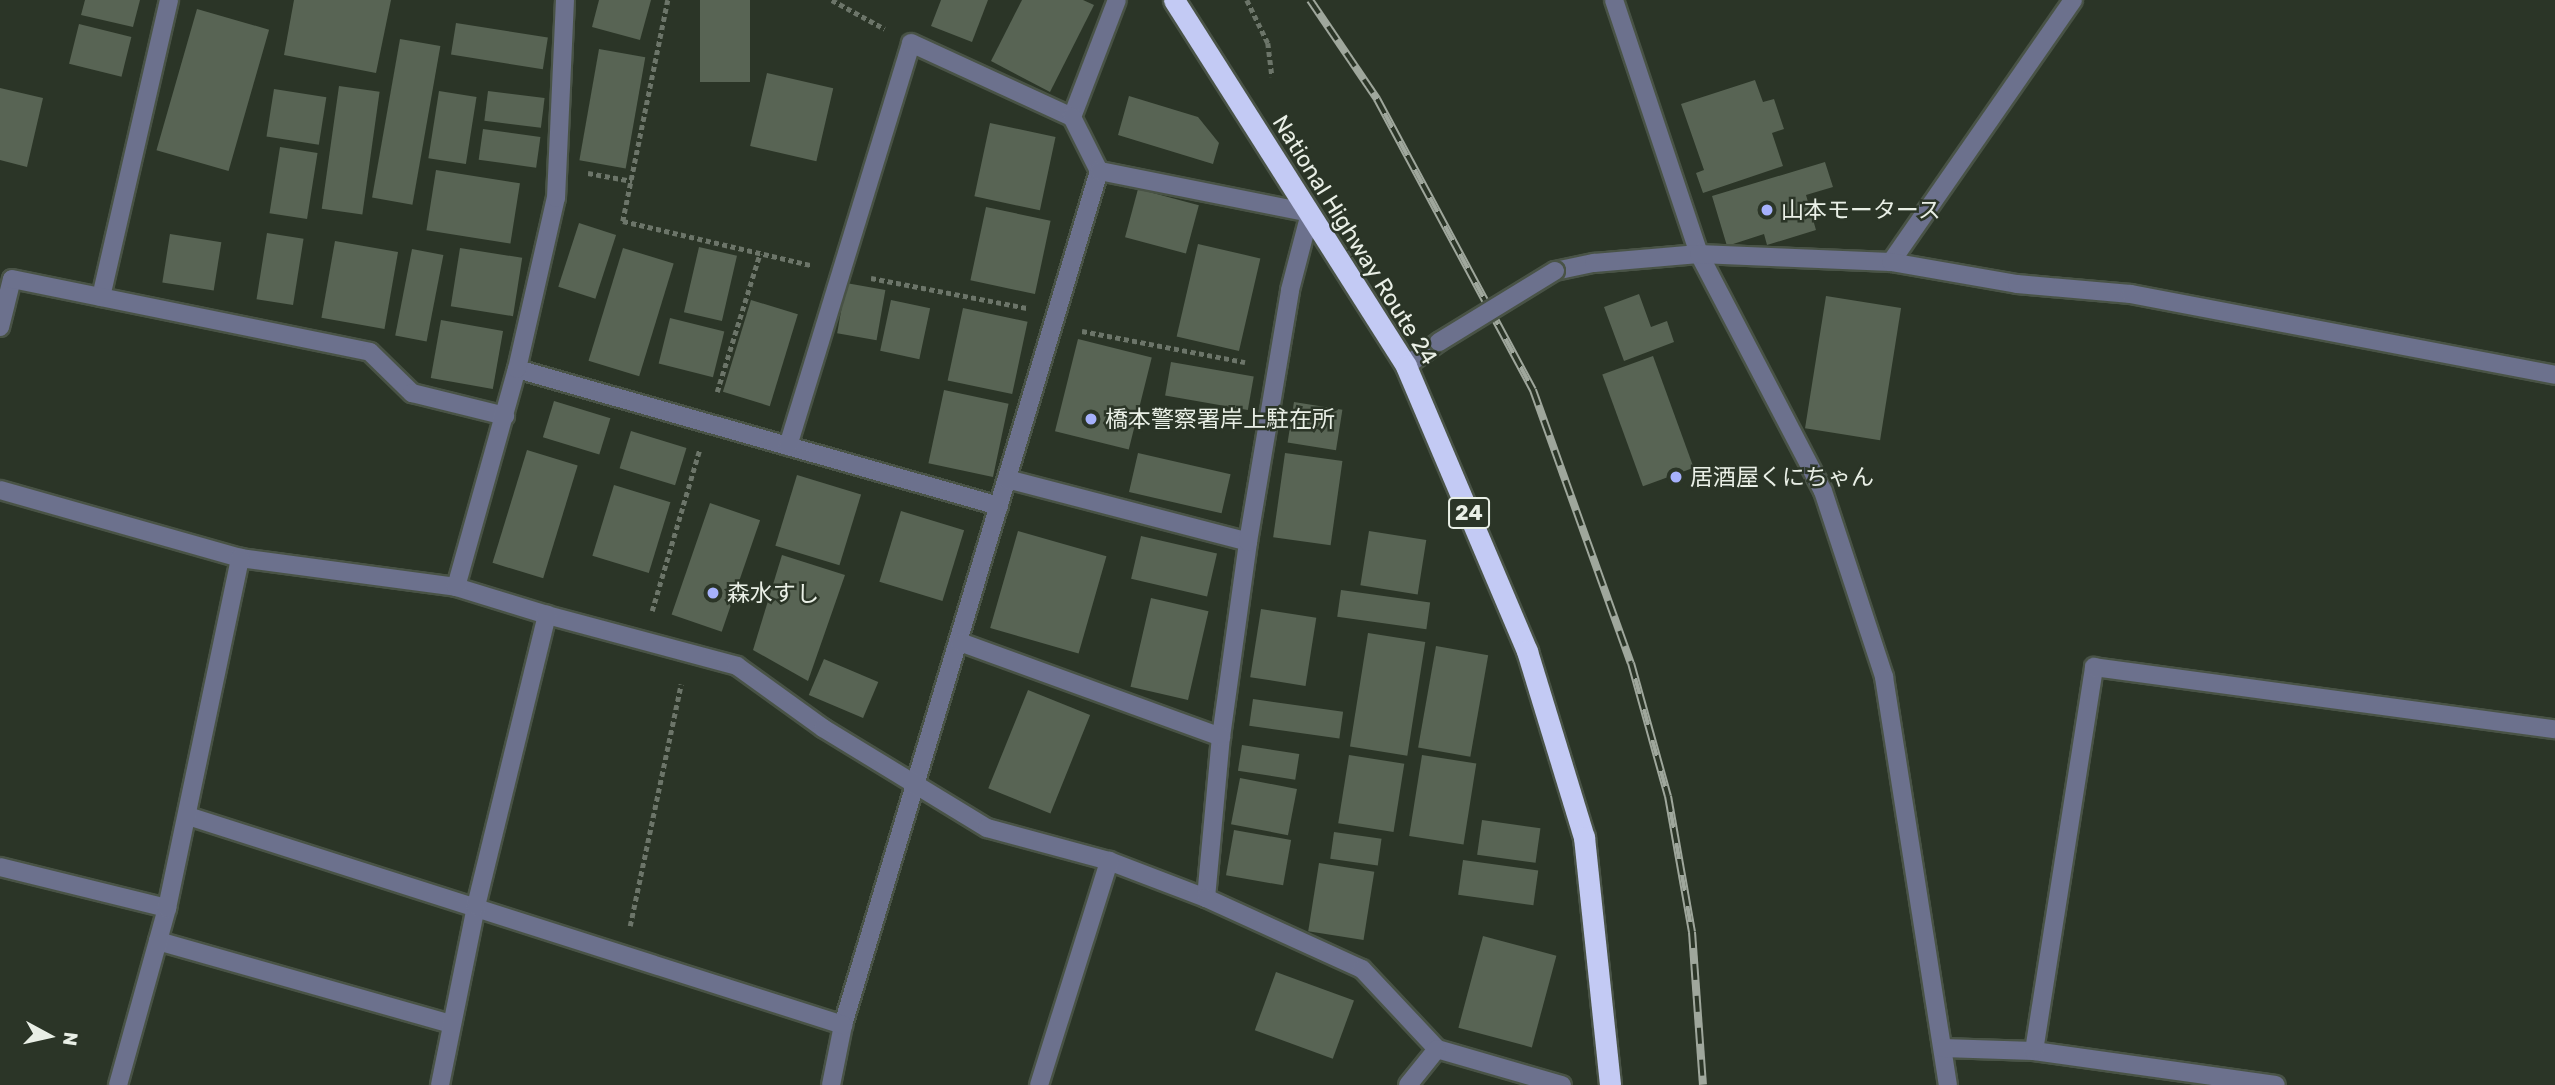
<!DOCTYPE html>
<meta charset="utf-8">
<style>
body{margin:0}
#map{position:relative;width:2555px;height:1085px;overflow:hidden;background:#2b3527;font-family:Rubik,"Noto Sans JP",sans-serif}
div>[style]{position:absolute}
.building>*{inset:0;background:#586454;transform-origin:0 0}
.path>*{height:4.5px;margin-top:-2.25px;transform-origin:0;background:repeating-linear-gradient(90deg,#6c7569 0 5px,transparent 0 8.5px)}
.roads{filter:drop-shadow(2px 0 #495346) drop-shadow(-2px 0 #495346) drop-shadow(0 2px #495346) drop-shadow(0 -2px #495346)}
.minor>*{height:18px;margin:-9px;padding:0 9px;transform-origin:9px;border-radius:9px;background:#6c718d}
.highway>*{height:21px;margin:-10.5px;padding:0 10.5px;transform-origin:10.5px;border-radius:10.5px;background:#c3caf4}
.rail>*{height:8px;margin-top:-4px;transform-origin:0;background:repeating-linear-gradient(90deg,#2b3527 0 16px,#9fa79c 0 32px);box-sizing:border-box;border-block:2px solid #9fa79c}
.bridges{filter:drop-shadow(2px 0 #495346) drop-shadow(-2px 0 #495346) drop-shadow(0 2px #495346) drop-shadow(0 -2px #495346)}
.minor-bridge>*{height:18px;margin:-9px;padding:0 9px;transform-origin:9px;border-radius:9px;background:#6c718d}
.dots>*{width:19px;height:19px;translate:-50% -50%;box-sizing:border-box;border:4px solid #2b3527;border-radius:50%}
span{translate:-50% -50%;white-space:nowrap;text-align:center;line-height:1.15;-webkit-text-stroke:5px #2b3527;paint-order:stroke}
.shield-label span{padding:2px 5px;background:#2b3527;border:2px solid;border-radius:5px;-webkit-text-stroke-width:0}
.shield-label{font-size:21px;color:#e9efe6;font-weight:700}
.poi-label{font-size:23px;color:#e9efe6}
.left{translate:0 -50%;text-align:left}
.street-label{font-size:23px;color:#e9efe6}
.north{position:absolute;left:14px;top:1001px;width:70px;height:70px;-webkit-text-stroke:5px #2b3527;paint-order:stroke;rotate:98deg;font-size:19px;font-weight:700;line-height:28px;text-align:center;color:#e9efe6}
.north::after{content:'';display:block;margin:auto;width:24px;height:32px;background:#e9efe6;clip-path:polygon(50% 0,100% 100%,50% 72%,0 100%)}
</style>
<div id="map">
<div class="building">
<div style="clip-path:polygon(85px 0,140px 0,133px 27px,81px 15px)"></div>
<div style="clip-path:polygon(294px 0,391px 0,376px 73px,284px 55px)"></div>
<div style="clip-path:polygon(599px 0,651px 0,640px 40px,592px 27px)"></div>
<div style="left:700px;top:0;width:50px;height:82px"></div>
<div style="clip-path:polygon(941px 0,988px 0,972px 42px,931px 26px)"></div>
<div style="clip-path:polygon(1022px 0,1083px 0,1094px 5px,1050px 92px,991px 61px)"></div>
<div style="left:197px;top:9px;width:75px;height:147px;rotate:16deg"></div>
<div style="left:456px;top:23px;width:93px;height:32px;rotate:9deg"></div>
<div style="left:79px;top:24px;width:54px;height:41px;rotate:14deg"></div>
<div style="left:400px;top:39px;width:41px;height:161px;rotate:10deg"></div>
<div style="left:599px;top:49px;width:47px;height:113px;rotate:10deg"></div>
<div style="left:767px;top:73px;width:68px;height:75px;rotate:13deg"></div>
<div style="clip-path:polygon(1755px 80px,1763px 102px,1774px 99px,1784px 129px,1772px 133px,1783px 166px,1703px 193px,1696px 173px,1704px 170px,1681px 104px)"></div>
<div style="left:339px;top:86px;width:41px;height:124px;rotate:8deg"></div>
<div style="clip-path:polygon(0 88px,43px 98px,27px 167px,0 160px)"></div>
<div style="left:274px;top:89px;width:53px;height:48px;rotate:9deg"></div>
<div style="left:439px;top:91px;width:38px;height:68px;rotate:9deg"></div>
<div style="left:488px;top:91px;width:57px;height:30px;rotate:7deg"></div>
<div style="clip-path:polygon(1129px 96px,1198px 117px,1219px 143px,1213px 164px,1118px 135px)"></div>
<div style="left:990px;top:123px;width:67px;height:75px;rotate:12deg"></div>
<div style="left:483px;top:129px;width:58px;height:31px;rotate:8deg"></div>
<div style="left:280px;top:147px;width:38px;height:67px;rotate:9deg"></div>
<div style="clip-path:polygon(1825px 162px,1833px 187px,1806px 195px,1816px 230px,1767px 245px,1764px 234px,1727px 246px,1712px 196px)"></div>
<div style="left:436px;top:170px;width:85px;height:61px;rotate:9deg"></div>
<div style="left:1138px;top:189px;width:63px;height:50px;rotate:15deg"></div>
<div style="left:986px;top:207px;width:66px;height:75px;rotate:12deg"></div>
<div style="left:579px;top:223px;width:39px;height:67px;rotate:18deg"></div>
<div style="left:267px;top:233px;width:37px;height:67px;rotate:9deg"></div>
<div style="left:170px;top:234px;width:52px;height:49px;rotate:9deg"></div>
<div style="left:335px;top:241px;width:64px;height:78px;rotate:10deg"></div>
<div style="left:1198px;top:244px;width:64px;height:95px;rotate:13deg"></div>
<div style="left:699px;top:247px;width:39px;height:67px;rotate:13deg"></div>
<div style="left:460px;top:248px;width:63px;height:59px;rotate:9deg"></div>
<div style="left:623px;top:248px;width:53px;height:118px;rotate:17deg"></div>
<div style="left:412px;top:249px;width:32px;height:88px;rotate:11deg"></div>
<div style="left:846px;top:283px;width:40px;height:51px;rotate:10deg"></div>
<div style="clip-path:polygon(1639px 294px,1651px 327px,1667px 321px,1674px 342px,1624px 361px,1604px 307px)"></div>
<div style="left:1826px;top:296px;width:76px;height:134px;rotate:9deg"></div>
<div style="left:751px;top:300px;width:49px;height:96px;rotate:17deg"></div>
<div style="left:891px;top:300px;width:40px;height:52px;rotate:12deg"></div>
<div style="left:963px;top:308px;width:66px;height:74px;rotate:12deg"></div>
<div style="left:670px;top:318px;width:56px;height:47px;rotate:14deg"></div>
<div style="left:441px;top:320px;width:63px;height:59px;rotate:10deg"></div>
<div style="left:1078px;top:339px;width:76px;height:95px;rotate:14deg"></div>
<div style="left:1653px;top:356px;width:119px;height:54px;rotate:70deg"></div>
<div style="left:1171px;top:362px;width:84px;height:34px;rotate:10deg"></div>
<div style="left:944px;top:390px;width:66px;height:75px;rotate:12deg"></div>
<div style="left:554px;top:401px;width:59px;height:38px;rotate:17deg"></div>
<div style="left:1294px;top:402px;width:49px;height:41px;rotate:9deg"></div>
<div style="left:631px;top:431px;width:58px;height:39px;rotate:17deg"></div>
<div style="left:527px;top:450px;width:53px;height:118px;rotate:17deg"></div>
<div style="left:1138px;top:453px;width:95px;height:40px;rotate:13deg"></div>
<div style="left:1285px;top:453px;width:58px;height:85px;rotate:8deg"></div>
<div style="left:797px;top:475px;width:67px;height:74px;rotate:17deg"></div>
<div style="left:614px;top:485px;width:59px;height:74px;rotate:17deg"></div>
<div style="left:710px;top:503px;width:53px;height:118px;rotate:19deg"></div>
<div style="left:901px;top:511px;width:66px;height:74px;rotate:17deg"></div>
<div style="left:1018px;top:531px;width:92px;height:101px;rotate:16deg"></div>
<div style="left:1369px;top:531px;width:58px;height:55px;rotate:9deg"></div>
<div style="left:1141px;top:536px;width:78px;height:44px;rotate:13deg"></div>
<div style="clip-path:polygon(782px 555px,845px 575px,808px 681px,753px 650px)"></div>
<div style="left:1341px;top:590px;width:90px;height:27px;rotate:8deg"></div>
<div style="left:1151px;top:598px;width:59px;height:91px;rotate:13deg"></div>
<div style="left:1261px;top:609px;width:56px;height:69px;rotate:9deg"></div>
<div style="left:1368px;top:633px;width:58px;height:115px;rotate:9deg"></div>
<div style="left:1436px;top:646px;width:53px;height:103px;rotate:10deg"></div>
<div style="left:824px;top:659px;width:59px;height:39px;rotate:23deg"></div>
<div style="left:1028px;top:690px;width:67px;height:106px;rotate:22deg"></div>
<div style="left:1253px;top:699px;width:91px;height:27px;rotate:8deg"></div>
<div style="left:1242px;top:745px;width:58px;height:26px;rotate:9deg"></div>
<div style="left:1349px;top:755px;width:56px;height:69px;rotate:9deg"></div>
<div style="left:1422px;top:755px;width:55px;height:82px;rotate:9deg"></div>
<div style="left:1240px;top:778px;width:58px;height:47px;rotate:11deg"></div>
<div style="left:1482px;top:820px;width:59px;height:35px;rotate:8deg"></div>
<div style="left:1234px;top:830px;width:58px;height:46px;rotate:10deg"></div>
<div style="left:1334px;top:832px;width:48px;height:27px;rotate:8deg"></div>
<div style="left:1463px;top:860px;width:76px;height:35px;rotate:8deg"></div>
<div style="left:1319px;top:863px;width:56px;height:69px;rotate:9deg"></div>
<div style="left:1483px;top:936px;width:76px;height:95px;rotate:15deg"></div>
<div style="left:1276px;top:972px;width:83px;height:62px;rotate:20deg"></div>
</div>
<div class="path">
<div style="left:668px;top:0;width:226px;rotate:101.5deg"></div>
<div style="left:623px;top:221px;width:193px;rotate:13.2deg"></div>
<div style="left:832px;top:0;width:60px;rotate:28.7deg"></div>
<div style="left:1247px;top:0;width:48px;rotate:64deg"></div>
<div style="left:1268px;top:43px;width:34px;rotate:83deg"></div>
<div style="left:588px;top:173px;width:45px;rotate:10.3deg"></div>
<div style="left:871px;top:278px;width:159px;rotate:10.9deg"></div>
<div style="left:1082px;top:331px;width:166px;rotate:10.8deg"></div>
<div style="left:717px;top:392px;width:145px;rotate:-72.8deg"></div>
<div style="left:652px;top:611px;width:167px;rotate:-73.6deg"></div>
<div style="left:630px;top:926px;width:247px;rotate:-78.1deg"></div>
</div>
<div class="roads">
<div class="minor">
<div style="left:1614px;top:0;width:268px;rotate:71.5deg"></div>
<div style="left:1699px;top:254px;width:267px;rotate:62.4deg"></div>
<div style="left:1823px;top:491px;width:196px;rotate:71.8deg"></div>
<div style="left:1884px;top:677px;width:413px;rotate:81.1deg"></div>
<div style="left:1072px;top:117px;width:125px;rotate:-69deg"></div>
<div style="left:1891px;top:262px;width:319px;rotate:-55.2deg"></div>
<div style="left:1555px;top:271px;width:40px;rotate:-12deg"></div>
<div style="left:1594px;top:263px;width:105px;rotate:-4.9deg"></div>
<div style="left:1699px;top:254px;width:192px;rotate:2.4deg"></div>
<div style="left:1891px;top:262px;width:128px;rotate:9.9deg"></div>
<div style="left:2017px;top:284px;width:114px;rotate:5deg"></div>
<div style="left:2131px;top:294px;width:432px;rotate:10.8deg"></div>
<div style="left:101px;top:297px;width:305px;rotate:-77.1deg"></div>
<div style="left:0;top:327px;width:49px;rotate:-76deg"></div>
<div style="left:12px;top:279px;width:365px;rotate:11.5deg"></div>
<div style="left:370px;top:352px;width:59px;rotate:44.3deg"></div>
<div style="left:412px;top:393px;width:96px;rotate:13.9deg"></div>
<div style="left:1406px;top:366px;width:41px;rotate:-36deg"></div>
<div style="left:517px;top:369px;width:501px;rotate:15.87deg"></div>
<div style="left:788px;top:446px;width:421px;rotate:-73deg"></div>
<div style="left:911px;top:43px;width:177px;rotate:24.7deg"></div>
<div style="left:1072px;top:117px;width:60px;rotate:63.4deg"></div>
<div style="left:1099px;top:171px;width:892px;rotate:106.69deg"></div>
<div style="left:843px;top:1025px;width:61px;rotate:101.3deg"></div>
<div style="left:1007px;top:479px;width:249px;rotate:14.6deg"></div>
<div style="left:0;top:490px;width:249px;rotate:15.8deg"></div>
<div style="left:240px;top:558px;width:218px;rotate:7.6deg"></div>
<div style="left:456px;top:587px;width:95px;rotate:17.1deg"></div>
<div style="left:547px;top:615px;width:197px;rotate:15deg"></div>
<div style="left:737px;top:666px;width:106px;rotate:35.8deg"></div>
<div style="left:823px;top:728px;width:192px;rotate:31.4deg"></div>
<div style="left:987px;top:828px;width:126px;rotate:15.1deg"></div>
<div style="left:1109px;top:861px;width:104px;rotate:20.9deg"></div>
<div style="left:1206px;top:898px;width:162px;rotate:-84.7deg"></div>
<div style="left:1221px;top:737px;width:197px;rotate:-82.1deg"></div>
<div style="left:1248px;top:542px;width:255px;rotate:-80.5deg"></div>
<div style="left:1290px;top:290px;width:80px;rotate:-75.4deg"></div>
<div style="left:1310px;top:213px;width:215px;rotate:-168.7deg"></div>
<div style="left:456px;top:587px;width:226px;rotate:-74.4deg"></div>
<div style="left:517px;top:369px;width:175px;rotate:-77.2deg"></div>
<div style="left:556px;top:198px;width:198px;rotate:-87.4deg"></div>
<div style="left:960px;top:642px;width:278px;rotate:20deg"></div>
<div style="left:188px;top:816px;width:688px;rotate:17.7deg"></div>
<div style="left:0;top:867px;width:172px;rotate:13.8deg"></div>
<div style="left:1206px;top:898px;width:171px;rotate:24.5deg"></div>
<div style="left:1362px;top:969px;width:110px;rotate:46.8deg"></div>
<div style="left:1437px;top:1049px;width:130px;rotate:16.1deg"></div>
<div style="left:158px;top:941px;width:305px;rotate:15.8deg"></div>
<div style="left:1943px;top:1048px;width:91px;rotate:1.9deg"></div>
<div style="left:2034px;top:1051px;width:244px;rotate:8deg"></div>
<div style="left:2034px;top:1051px;width:389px;rotate:-81.1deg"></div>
<div style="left:2094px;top:667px;width:465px;rotate:7.7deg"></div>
<div style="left:118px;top:1085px;width:184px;rotate:-74.5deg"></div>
<div style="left:167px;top:908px;width:358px;rotate:-78.2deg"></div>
<div style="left:440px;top:1085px;width:183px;rotate:-78.6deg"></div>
<div style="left:476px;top:906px;width:300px;rotate:-76.3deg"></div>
<div style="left:1039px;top:1085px;width:235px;rotate:-72.6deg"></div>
<div style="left:1408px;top:1085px;width:46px;rotate:-51.1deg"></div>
</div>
<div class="highway">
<div style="left:1174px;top:0;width:433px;rotate:57.6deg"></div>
<div style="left:1406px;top:366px;width:310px;rotate:67deg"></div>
<div style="left:1527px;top:651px;width:195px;rotate:73deg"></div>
<div style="left:1584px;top:837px;width:249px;rotate:84deg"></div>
</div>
</div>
<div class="rail">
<div style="left:1310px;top:0;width:120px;rotate:55.9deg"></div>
<div style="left:1377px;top:99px;width:330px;rotate:61.8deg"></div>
<div style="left:1533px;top:390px;width:290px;rotate:70.3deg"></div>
<div style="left:1631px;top:663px;width:138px;rotate:74.5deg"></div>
<div style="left:1668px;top:796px;width:138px;rotate:80deg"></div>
<div style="left:1692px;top:932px;width:153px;rotate:85.9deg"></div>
</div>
<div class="bridges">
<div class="minor-bridge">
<div style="left:1439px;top:342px;width:136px;rotate:-31.5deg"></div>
</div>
</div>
<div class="dots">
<div style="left:1767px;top:210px;background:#a6b1fc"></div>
<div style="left:1091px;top:419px;background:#a6b1fc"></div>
<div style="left:1676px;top:477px;background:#a6b1fc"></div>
<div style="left:713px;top:593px;background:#a6b1fc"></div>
</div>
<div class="shield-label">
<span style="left:1469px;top:513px">24</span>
</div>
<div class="poi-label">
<span class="left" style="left:1781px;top:210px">山本モータース</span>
<span class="left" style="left:1105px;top:419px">橋本警察署岸上駐在所</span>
<span class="left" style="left:1690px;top:477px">居酒屋くにちゃん</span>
<span class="left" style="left:727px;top:593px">森水すし</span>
</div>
<div class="street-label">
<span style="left:1355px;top:240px;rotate:58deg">National Highway Route 24</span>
</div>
<div class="north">N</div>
</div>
